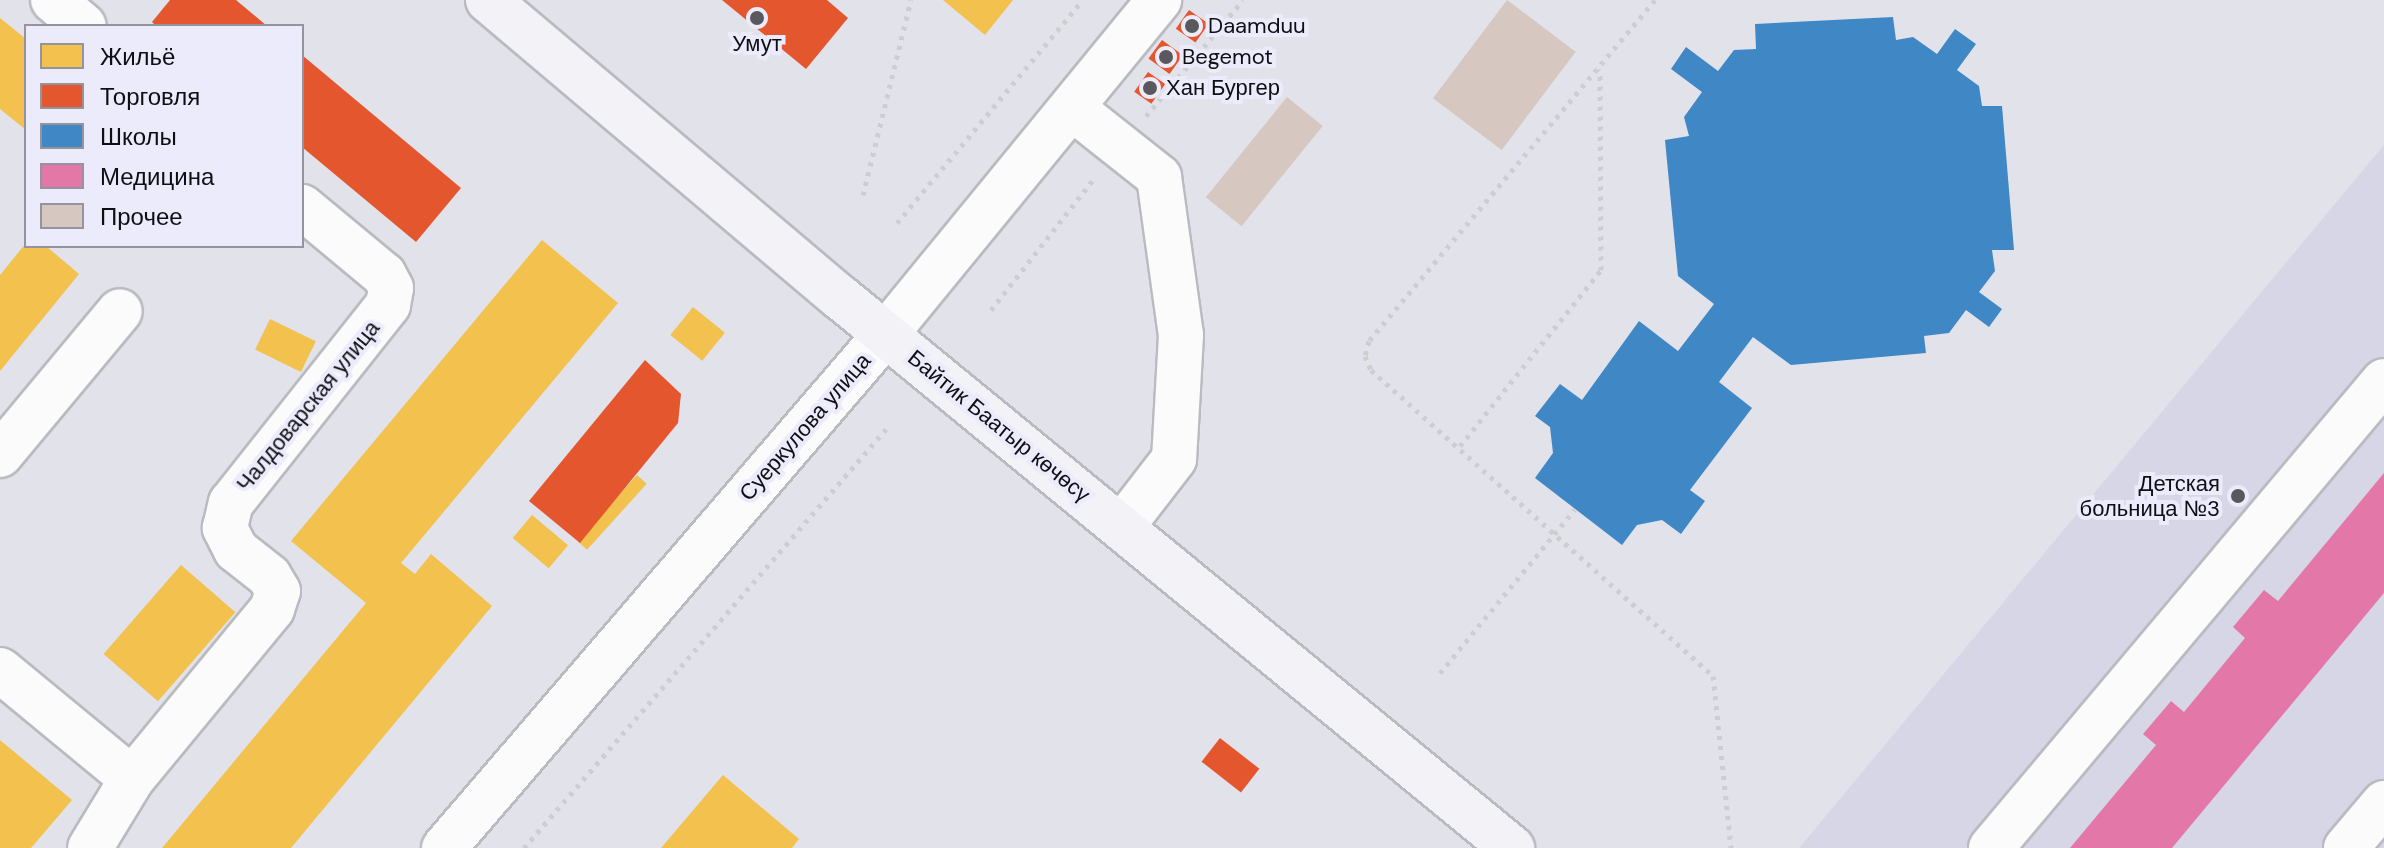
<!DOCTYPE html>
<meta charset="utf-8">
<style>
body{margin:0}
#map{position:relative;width:2384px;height:848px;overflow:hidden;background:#e2e2ea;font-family:"DM Sans",sans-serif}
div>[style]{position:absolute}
.built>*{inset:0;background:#d7d6e6}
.homes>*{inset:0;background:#f2c14e;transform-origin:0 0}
.shops>*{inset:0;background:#e4572e;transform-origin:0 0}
.schools>*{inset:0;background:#3f88c5}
.health>*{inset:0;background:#e377a8}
.building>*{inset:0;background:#d6c8c0;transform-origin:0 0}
.path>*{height:5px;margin-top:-2.5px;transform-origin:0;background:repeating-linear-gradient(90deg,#ceced0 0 4px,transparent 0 10px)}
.roads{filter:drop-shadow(2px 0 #babac1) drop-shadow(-2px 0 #babac1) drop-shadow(0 2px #babac1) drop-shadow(0 -2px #babac1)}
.minor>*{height:44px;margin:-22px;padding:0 22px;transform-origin:22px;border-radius:22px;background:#fbfbfc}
.major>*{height:44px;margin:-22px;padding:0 22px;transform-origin:22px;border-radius:22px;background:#f2f2f7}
.dots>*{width:22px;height:22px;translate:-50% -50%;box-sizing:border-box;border:4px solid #ecebfb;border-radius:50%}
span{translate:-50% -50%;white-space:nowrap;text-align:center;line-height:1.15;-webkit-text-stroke:8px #ecebfb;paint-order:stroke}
.poi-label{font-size:22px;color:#0f0e13}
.left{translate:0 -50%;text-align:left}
.right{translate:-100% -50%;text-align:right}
.street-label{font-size:22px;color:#0f0e13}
.legend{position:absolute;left:24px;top:24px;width:280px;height:224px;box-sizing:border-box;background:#ecebfb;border:2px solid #94939e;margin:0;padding:10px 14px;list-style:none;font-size:24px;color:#0f0e13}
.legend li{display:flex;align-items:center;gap:16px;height:40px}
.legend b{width:40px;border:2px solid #94939e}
</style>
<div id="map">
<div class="built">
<div style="clip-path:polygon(2384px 145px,2384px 848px,1799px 848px)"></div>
</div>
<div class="homes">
<div style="clip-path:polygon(943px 0,1013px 0,985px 35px)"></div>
<div style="clip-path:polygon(0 18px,26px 39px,26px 130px,0 109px)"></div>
<div style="clip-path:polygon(542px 240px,618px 303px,401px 563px,415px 574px,431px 554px,492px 606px,291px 848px,162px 848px,366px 603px,291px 541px)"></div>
<div style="clip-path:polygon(26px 243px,46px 246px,79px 274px,0 371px,0 275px)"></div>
<div style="left:693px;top:307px;width:41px;height:36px;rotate:39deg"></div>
<div style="left:270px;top:319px;width:51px;height:34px;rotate:26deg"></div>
<div style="left:637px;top:475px;width:13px;height:89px;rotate:42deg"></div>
<div style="left:532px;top:515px;width:47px;height:30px;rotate:40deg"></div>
<div style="left:181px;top:565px;width:72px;height:118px;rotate:41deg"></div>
<div style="clip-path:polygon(0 740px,72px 800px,31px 848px,0 848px)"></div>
<div style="clip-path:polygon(723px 775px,799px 839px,792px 848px,661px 848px)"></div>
</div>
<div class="shops">
<div style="clip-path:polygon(170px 0,236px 0,267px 26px,156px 26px,152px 22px)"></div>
<div style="clip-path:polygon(722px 0,827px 0,848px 18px,806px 69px)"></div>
<div style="left:1189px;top:10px;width:24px;height:23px;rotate:35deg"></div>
<div style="left:1162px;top:40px;width:26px;height:23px;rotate:36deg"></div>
<div style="clip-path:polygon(302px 55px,461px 188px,416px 242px,302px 147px)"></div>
<div style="left:1148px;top:72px;width:21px;height:24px;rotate:35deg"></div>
<div style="clip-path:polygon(645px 360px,681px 394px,678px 423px,580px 543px,529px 501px)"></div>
<div style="left:1220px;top:738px;width:50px;height:30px;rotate:38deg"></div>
</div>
<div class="schools">
<div style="clip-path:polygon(1893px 17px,1896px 40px,1913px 37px,1937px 54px,1955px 29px,1976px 44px,1957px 70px,1979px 86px,1982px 106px,2002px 106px,2014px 250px,1992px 250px,1995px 271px,1979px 292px,2002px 309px,1989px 327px,1966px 310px,1949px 333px,1924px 336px,1926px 353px,1791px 365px,1753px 337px,1719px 382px,1752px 408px,1690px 490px,1705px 501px,1681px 534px,1662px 520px,1637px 525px,1622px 545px,1535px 478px,1553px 453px,1550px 427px,1535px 416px,1560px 384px,1582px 400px,1639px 321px,1678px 351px,1714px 304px,1678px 276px,1665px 140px,1689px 136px,1684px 117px,1702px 92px,1671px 69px,1686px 47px,1718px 71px,1734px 50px,1756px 49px,1755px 24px)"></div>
</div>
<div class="health">
<div style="clip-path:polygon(2384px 473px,2384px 593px,2172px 848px,2070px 848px,2156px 745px,2143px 734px,2171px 701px,2184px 712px,2245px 638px,2233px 627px,2264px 590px,2278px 601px)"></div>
</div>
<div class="building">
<div style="left:1507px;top:0;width:86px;height:123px;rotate:37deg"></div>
<div style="left:1287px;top:97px;width:46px;height:129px;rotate:39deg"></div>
</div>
<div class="path">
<div style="left:1655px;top:0;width:445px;rotate:130deg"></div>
<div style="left:1369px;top:341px;width:16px;rotate:105deg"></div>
<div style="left:1365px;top:356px;width:15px;rotate:67deg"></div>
<div style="left:1371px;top:370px;width:459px;rotate:41.8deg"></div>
<div style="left:1713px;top:676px;width:173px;rotate:84deg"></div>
<div style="left:1146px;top:116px;width:151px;rotate:-50.1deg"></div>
<div style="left:863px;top:195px;width:201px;rotate:-76.2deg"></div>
<div style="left:897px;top:223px;width:290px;rotate:-50.2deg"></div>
<div style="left:991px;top:310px;width:170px;rotate:-51.9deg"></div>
<div style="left:1460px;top:446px;width:226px;rotate:-51.3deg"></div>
<div style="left:1601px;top:270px;width:201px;rotate:-90.3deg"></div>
<div style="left:1440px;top:673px;width:212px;rotate:-50.5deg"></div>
<div style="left:524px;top:848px;width:554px;rotate:-49.17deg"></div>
</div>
<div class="roads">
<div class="minor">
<div style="left:53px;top:0;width:40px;rotate:40deg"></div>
<div style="left:1072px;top:108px;width:111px;rotate:38.4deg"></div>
<div style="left:1159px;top:177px;width:160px;rotate:82.1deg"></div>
<div style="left:1181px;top:335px;width:124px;rotate:93.2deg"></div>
<div style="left:1174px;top:459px;width:83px;rotate:127.7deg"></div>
<div style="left:0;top:455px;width:187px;rotate:-50.2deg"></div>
<div style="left:0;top:670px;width:171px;rotate:39.5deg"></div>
<div style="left:90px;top:848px;width:81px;rotate:-58.7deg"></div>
<div style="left:132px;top:779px;width:220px;rotate:-50.5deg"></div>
<div style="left:272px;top:609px;width:19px;rotate:-72deg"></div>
<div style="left:278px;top:591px;width:17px;rotate:-121deg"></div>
<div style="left:269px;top:576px;width:42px;rotate:-141.8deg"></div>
<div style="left:236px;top:550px;width:25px;rotate:-117deg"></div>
<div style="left:225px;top:528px;width:26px;rotate:-77deg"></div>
<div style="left:231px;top:503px;width:253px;rotate:-51.6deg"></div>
<div style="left:388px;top:305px;width:17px;rotate:-80deg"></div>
<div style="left:391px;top:288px;width:15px;rotate:-118deg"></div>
<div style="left:384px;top:275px;width:107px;rotate:-140.3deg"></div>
<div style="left:444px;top:848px;width:676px;rotate:-49.32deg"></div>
<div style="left:885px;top:335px;width:433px;rotate:-50.7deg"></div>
<div style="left:1991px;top:848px;width:610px;rotate:-49.92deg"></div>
<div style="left:2346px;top:848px;width:59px;rotate:-49.8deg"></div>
</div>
<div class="major">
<div style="left:488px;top:0;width:462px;rotate:40.2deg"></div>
<div style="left:841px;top:298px;width:868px;rotate:39.34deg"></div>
</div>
</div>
<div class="dots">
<div style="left:757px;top:18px;background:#59585e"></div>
<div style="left:1192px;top:26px;background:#59585e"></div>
<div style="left:1166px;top:57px;background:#59585e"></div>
<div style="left:1150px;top:88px;background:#59585e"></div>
<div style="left:2238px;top:496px;background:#59585e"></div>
</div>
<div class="poi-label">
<span class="left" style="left:1208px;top:26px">Daamduu</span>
<span style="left:757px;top:44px">Умут</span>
<span class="left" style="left:1182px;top:57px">Begemot</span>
<span class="left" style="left:1166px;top:88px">Хан Бургер</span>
<span class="right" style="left:2220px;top:496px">Детская<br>больница №3</span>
</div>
<div class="street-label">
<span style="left:308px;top:406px;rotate:-51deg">Чалдоварская улица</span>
<span style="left:999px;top:426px;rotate:39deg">Байтик Баатыр көчөсү</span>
<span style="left:805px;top:427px;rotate:-49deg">Суеркулова улица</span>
</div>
<ul class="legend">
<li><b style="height:22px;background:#f2c14e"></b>Жильё</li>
<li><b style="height:22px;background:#e4572e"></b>Торговля</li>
<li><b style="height:22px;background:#3f88c5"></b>Школы</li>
<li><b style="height:22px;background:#e377a8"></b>Медицина</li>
<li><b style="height:22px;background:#d6c8c0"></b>Прочее</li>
</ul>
</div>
